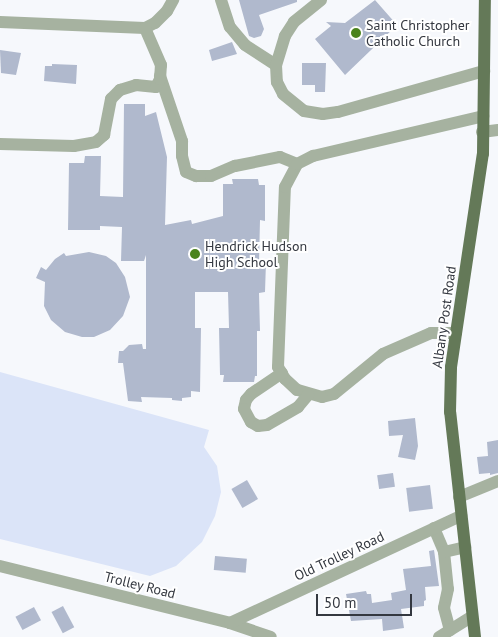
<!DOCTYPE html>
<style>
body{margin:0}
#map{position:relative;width:498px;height:637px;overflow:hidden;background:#f6f8fc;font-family:"PT Sans",sans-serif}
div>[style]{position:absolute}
.green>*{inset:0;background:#dbe4f8}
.building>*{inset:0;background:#b0b9cd;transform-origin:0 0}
.minor>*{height:12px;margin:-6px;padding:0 6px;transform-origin:6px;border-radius:6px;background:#a6b2a0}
.major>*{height:12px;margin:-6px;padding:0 6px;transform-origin:6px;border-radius:6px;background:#647958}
.dots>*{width:14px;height:14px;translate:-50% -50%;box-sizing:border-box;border:2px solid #fff;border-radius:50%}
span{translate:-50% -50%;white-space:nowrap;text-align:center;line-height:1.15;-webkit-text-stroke:4px #fff;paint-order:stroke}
.poi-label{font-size:14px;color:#343840}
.left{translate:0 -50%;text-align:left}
.street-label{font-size:14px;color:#343840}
.scale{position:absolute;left:316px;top:594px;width:96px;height:22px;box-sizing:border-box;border:2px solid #343840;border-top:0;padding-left:6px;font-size:15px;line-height:18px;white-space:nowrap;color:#343840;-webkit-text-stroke:4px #fff;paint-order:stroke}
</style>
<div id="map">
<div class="green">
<div style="clip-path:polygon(0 372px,209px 430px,204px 447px,217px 466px,221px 492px,215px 516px,202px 542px,176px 566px,150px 576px,0 539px)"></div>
</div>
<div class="building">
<div style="clip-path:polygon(239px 0,297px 0,297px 2px,259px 15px,264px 29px,261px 36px,254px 38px,249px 36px)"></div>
<div style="clip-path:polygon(375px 0,397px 25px,345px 75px,315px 39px,331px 26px,326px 22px,345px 23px)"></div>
<div style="clip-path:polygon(232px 42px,237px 54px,212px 61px,209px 50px)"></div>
<div style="clip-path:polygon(0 50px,21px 53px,16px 75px,1px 73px)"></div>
<div style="clip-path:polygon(302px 63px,326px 63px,325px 92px,315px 92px,315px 85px,302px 85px)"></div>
<div style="clip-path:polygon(52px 64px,77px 65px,76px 84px,44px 81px,45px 66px,52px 66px)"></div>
<div style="clip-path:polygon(124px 104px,145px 104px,145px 116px,156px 112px,167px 157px,165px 225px,191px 220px,192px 224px,223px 216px,223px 184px,233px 184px,232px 179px,258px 179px,259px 185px,265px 185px,265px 221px,260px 220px,259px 263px,266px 262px,265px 292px,259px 293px,260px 331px,257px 331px,257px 376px,255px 376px,254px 382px,223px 382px,224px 375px,220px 375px,219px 328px,229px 328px,228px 292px,195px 292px,195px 328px,201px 328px,200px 392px,191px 391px,191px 397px,182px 398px,182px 401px,172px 400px,172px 398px,141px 397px,142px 402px,128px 401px,123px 363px,118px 363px,119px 351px,123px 351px,129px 345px,142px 344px,143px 349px,146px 349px,146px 255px,144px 261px,121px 261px,122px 227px,100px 226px,100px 230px,68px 230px,69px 163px,84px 163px,85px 156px,101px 156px,100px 196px,123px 197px)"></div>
<div style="clip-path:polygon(89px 252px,106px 256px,116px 263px,125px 277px,130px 297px,123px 316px,110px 330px,94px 337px,82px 337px,65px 332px,51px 320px,44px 306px,45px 282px,36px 278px,41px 267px,46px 270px,55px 259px,64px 253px,66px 256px)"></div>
<div style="clip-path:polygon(415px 418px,418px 446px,415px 460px,398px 457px,403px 435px,389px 436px,388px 421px)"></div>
<div style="clip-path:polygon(498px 440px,498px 473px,490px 475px,490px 473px,479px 474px,477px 457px,488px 456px,487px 442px)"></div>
<div style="left:393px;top:473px;width:14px;height:16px;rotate:82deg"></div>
<div style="left:247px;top:480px;width:22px;height:18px;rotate:60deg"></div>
<div style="left:430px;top:485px;width:24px;height:24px;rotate:83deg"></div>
<div style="clip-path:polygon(434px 550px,439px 586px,425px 587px,426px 600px,424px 601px,424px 606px,401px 609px,404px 628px,383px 631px,382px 619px,351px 621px,346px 594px,366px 591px,367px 594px,371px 594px,372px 603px,392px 600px,391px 593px,406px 590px,403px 569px,431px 566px,429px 551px)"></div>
<div style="left:215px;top:556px;width:32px;height:14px;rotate:5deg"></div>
<div style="left:63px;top:606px;width:24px;height:13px;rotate:62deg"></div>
<div style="left:34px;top:607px;width:15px;height:21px;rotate:62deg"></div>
</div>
<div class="minor">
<div style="left:221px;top:0;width:28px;rotate:72deg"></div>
<div style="left:230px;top:27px;width:23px;rotate:50deg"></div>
<div style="left:245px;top:45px;width:37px;rotate:33deg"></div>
<div style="left:321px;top:0;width:35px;rotate:141deg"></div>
<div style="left:294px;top:22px;width:17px;rotate:123deg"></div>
<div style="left:285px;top:36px;width:30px;rotate:107deg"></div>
<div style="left:276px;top:65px;width:17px;rotate:87deg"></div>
<div style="left:277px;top:82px;width:13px;rotate:63deg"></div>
<div style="left:283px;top:94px;width:27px;rotate:39deg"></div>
<div style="left:304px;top:111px;width:19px;rotate:9deg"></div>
<div style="left:323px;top:114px;width:15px;rotate:-8deg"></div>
<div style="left:338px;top:112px;width:152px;rotate:-15.7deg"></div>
<div style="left:0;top:22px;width:145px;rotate:2.4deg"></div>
<div style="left:145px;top:28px;width:11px;rotate:-27deg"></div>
<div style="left:155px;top:23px;width:17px;rotate:-45deg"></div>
<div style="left:167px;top:11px;width:13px;rotate:-61deg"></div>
<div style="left:160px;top:76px;width:69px;rotate:71.3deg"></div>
<div style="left:182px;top:141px;width:15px;rotate:90deg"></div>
<div style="left:182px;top:156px;width:16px;rotate:76deg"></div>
<div style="left:186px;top:172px;width:11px;rotate:22deg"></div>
<div style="left:196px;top:176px;width:15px"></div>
<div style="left:211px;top:176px;width:26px;rotate:-23deg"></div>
<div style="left:235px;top:166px;width:46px;rotate:-11.3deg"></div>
<div style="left:280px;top:157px;width:18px;rotate:22deg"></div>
<div style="left:482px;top:132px;width:16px;rotate:-7deg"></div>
<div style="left:0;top:144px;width:74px;rotate:1.5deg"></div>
<div style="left:74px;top:146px;width:22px;rotate:-10deg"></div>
<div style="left:96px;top:142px;width:11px;rotate:-41deg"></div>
<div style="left:104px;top:135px;width:37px;rotate:-79deg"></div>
<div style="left:111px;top:99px;width:13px;rotate:-45deg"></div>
<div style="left:120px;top:90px;width:17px;rotate:-17deg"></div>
<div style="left:136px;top:85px;width:20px;rotate:6deg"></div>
<div style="left:156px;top:87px;width:9px;rotate:-63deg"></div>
<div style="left:160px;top:79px;width:14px;rotate:-86deg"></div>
<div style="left:161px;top:65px;width:40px;rotate:-113.4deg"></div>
<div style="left:456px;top:333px;width:25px;rotate:180deg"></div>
<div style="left:431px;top:333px;width:52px;rotate:156.4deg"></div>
<div style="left:383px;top:354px;width:63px;rotate:140.8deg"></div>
<div style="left:334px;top:394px;width:12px;rotate:166deg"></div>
<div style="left:322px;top:397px;width:26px;rotate:-164deg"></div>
<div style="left:297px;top:390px;width:16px;rotate:-137deg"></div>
<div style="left:285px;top:379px;width:14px;rotate:-120deg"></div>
<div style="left:278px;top:367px;width:180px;rotate:-87.8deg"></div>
<div style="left:285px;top:187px;width:26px;rotate:-62deg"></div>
<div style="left:297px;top:164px;width:18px;rotate:-27deg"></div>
<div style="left:313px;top:156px;width:175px;rotate:-13.2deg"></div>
<div style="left:282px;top:373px;width:37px;rotate:146deg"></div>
<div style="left:251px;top:394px;width:8px;rotate:130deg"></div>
<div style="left:246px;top:400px;width:9px;rotate:103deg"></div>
<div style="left:244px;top:409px;width:15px;rotate:62deg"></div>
<div style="left:251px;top:422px;width:8px;rotate:30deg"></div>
<div style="left:258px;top:426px;width:9px;rotate:-6deg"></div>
<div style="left:267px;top:425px;width:36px;rotate:-30deg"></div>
<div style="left:298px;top:407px;width:16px;rotate:-50deg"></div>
<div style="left:459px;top:497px;width:42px;rotate:-22.3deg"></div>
<div style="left:434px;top:528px;width:26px;rotate:67deg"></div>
<div style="left:444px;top:552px;width:37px;rotate:84deg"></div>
<div style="left:448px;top:589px;width:19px;rotate:102deg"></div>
<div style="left:444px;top:608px;width:23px;rotate:75deg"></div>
<div style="left:444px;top:552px;width:22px;rotate:-13deg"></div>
<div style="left:0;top:566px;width:237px;rotate:13.9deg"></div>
<div style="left:230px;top:623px;width:43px;rotate:18.9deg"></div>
<div style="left:230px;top:623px;width:255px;rotate:-24.9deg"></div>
<div style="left:439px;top:637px;width:39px;rotate:-32deg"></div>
</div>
<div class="major">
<div style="left:475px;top:637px;width:226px;rotate:-96.3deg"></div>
<div style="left:450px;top:412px;width:45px;rotate:-88.7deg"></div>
<div style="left:451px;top:367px;width:215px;rotate:-81.5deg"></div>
<div style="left:483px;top:154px;width:154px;rotate:-89.3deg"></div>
</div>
<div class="dots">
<div style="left:356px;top:33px;background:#4b831d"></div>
<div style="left:195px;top:254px;background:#4b831d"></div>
</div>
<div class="poi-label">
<span class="left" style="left:366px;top:33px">Saint Christopher<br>Catholic Church</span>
<span class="left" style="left:205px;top:254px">Hendrick Hudson<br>High School</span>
</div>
<div class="street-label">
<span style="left:444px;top:317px;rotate:-82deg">Albany Post Road</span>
<span style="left:339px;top:556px;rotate:-25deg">Old Trolley Road</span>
<span style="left:140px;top:585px;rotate:14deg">Trolley Road</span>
</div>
<div class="scale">50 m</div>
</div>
